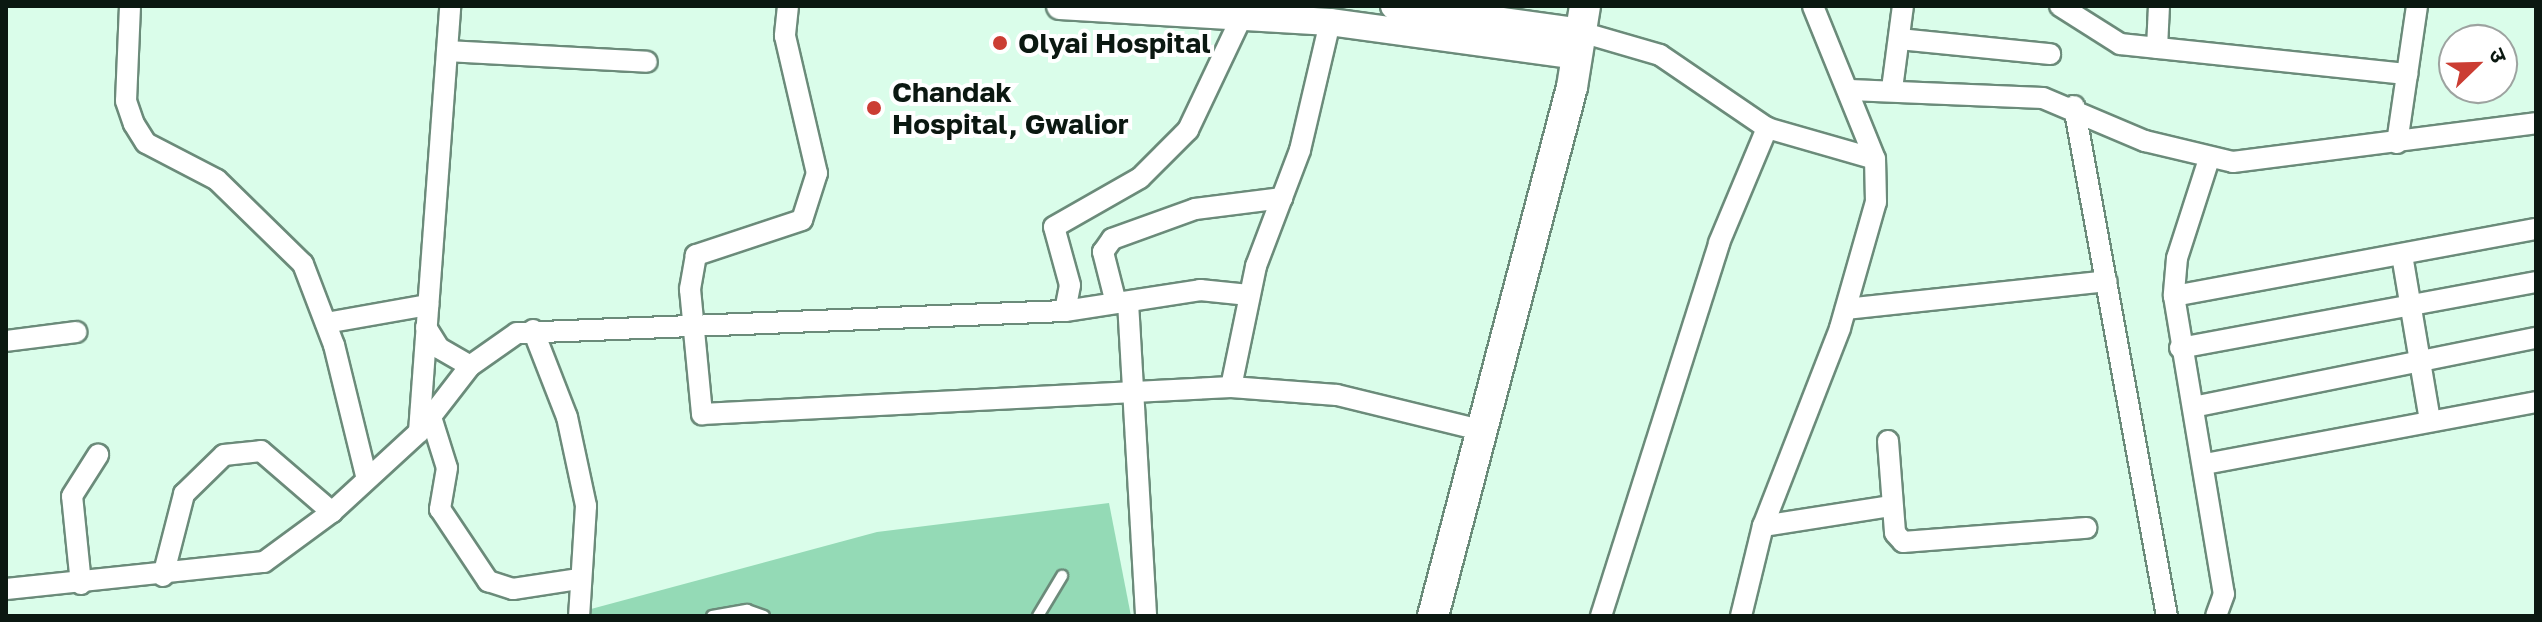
<!DOCTYPE html>
<meta charset="utf-8">
<style>
body{margin:0}
#map{position:relative;width:2542px;height:622px;overflow:hidden;background:#dafdea;font-family:"Golos Text","Noto Sans Devanagari",sans-serif}
div>[style]{position:absolute}
.green>*{inset:0;background:#94dab6}
.roads{filter:drop-shadow(2px 0 #6b8b7a) drop-shadow(-2px 0 #6b8b7a) drop-shadow(0 2px #6b8b7a) drop-shadow(0 -2px #6b8b7a)}
.service>*{height:10px;margin:-5px;padding:0 5px;transform-origin:5px;border-radius:5px;background:#fff}
.minor>*{height:20px;margin:-10px;padding:0 10px;transform-origin:10px;border-radius:10px;background:#fff}
.tertiary>*{height:26px;margin:-13px;padding:0 13px;transform-origin:13px;border-radius:13px;background:#fff}
.secondary>*{height:30px;margin:-15px;padding:0 15px;transform-origin:15px;border-radius:15px;background:#fff}
.dots>*{width:22px;height:22px;translate:-50% -50%;box-sizing:border-box;border:4px solid #fff;border-radius:50%}
span{translate:-50% -50%;white-space:nowrap;text-align:center;line-height:1.15;-webkit-text-stroke:8px #fff;paint-order:stroke}
.poi-label{font-size:28px;color:#0b1811;font-weight:700}
.left{translate:0 -50%;text-align:left}
.frame{position:absolute;inset:0;border:8px solid #0b1811;pointer-events:none}
.north{position:absolute;left:2438px;top:24px;width:80px;height:80px;box-sizing:border-box;background:#fff;border:2px solid #9da3a0;border-radius:50%;rotate:67deg;font-size:22px;font-weight:700;line-height:32px;text-align:center;color:#0b1811}
.north::after{content:'';display:block;margin:auto;width:28px;height:36px;background:#cb3d33;clip-path:polygon(50% 0,100% 100%,50% 72%,0 100%)}
</style>
<div id="map">
<div class="green">
<div style="clip-path:polygon(1109px 503px,1131px 616px,565px 616px,877px 532px)"></div>
</div>
<div class="roads">
<div class="service">
<div style="left:712px;top:616px;width:36px;rotate:-10deg"></div>
<div style="left:747px;top:610px;width:18px;rotate:19deg"></div>
<div style="left:1038px;top:616px;width:47px;rotate:-59deg"></div>
</div>
<div class="minor">
<div style="left:130px;top:6px;width:95px;rotate:92.4deg"></div>
<div style="left:126px;top:101px;width:24px;rotate:71deg"></div>
<div style="left:134px;top:124px;width:22px;rotate:58deg"></div>
<div style="left:146px;top:143px;width:80px;rotate:27.5deg"></div>
<div style="left:217px;top:180px;width:120px;rotate:44.3deg"></div>
<div style="left:303px;top:264px;width:87px;rotate:69.1deg"></div>
<div style="left:334px;top:345px;width:138px;rotate:76.2deg"></div>
<div style="left:788px;top:6px;width:30px;rotate:96deg"></div>
<div style="left:785px;top:36px;width:141px;rotate:76.9deg"></div>
<div style="left:817px;top:173px;width:49px;rotate:107.7deg"></div>
<div style="left:802px;top:220px;width:112px;rotate:161.7deg"></div>
<div style="left:696px;top:255px;width:35px;rotate:100deg"></div>
<div style="left:690px;top:289px;width:126px;rotate:84.5deg"></div>
<div style="left:702px;top:414px;width:530px;rotate:-2.92deg"></div>
<div style="left:1231px;top:387px;width:106px;rotate:4.3deg"></div>
<div style="left:1337px;top:395px;width:148px;rotate:13.7deg"></div>
<div style="left:2060px;top:6px;width:71px;rotate:32.3deg"></div>
<div style="left:2120px;top:44px;width:289px;rotate:6deg"></div>
<div style="left:1581px;top:32px;width:82px;rotate:16.2deg"></div>
<div style="left:1660px;top:55px;width:130px;rotate:34.3deg"></div>
<div style="left:1767px;top:128px;width:112px;rotate:16deg"></div>
<div style="left:1899px;top:39px;width:152px;rotate:5.7deg"></div>
<div style="left:2157px;top:48px;width:42px;rotate:-87.3deg"></div>
<div style="left:447px;top:51px;width:200px;rotate:3.1deg"></div>
<div style="left:1892px;top:89px;width:84px;rotate:-82.5deg"></div>
<div style="left:1850px;top:90px;width:193px;rotate:2.4deg"></div>
<div style="left:2043px;top:98px;width:111px;rotate:22.9deg"></div>
<div style="left:2145px;top:141px;width:90px;rotate:13.4deg"></div>
<div style="left:2233px;top:162px;width:305px;rotate:-7.3deg"></div>
<div style="left:2074px;top:106px;width:518px;rotate:79.67deg"></div>
<div style="left:2397px;top:143px;width:138px;rotate:-81.7deg"></div>
<div style="left:2209px;top:159px;width:104px;rotate:107.9deg"></div>
<div style="left:2177px;top:258px;width:38px;rotate:95deg"></div>
<div style="left:2174px;top:296px;width:302px;rotate:80.5deg"></div>
<div style="left:2224px;top:594px;width:23px;rotate:110deg"></div>
<div style="left:2402px;top:255px;width:168px;rotate:80.4deg"></div>
<div style="left:2174px;top:296px;width:368px;rotate:-10.5deg"></div>
<div style="left:1128px;top:302px;width:315px;rotate:86.7deg"></div>
<div style="left:1116px;top:303px;width:53px;rotate:-104.3deg"></div>
<div style="left:1103px;top:252px;width:16px;rotate:-55deg"></div>
<div style="left:1112px;top:239px;width:88px;rotate:-19.9deg"></div>
<div style="left:1195px;top:209px;width:88px;rotate:-7.2deg"></div>
<div style="left:1846px;top:309px;width:262px;rotate:-6.1deg"></div>
<div style="left:1065px;top:311px;width:26px;rotate:-79deg"></div>
<div style="left:1070px;top:285px;width:60px;rotate:-105.4deg"></div>
<div style="left:1054px;top:227px;width:99px;rotate:-29.7deg"></div>
<div style="left:1140px;top:178px;width:68px;rotate:-45deg"></div>
<div style="left:1188px;top:130px;width:137px;rotate:-64.6deg"></div>
<div style="left:326px;top:323px;width:104px;rotate:-10deg"></div>
<div style="left:426px;top:327px;width:25px;rotate:58deg"></div>
<div style="left:439px;top:348px;width:36px;rotate:30deg"></div>
<div style="left:533px;top:330px;width:93px;rotate:68.7deg"></div>
<div style="left:567px;top:417px;width:91px;rotate:77.9deg"></div>
<div style="left:586px;top:506px;width:110px;rotate:93.6deg"></div>
<div style="left:6px;top:341px;width:71px;rotate:-7.3deg"></div>
<div style="left:2180px;top:348px;width:362px;rotate:-10.5deg"></div>
<div style="left:1231px;top:387px;width:124px;rotate:-78.3deg"></div>
<div style="left:1256px;top:266px;width:124px;rotate:-69.2deg"></div>
<div style="left:1300px;top:150px;width:131px;rotate:-76.8deg"></div>
<div style="left:2193px;top:407px;width:350px;rotate:-11.4deg"></div>
<div style="left:431px;top:417px;width:53px;rotate:72.6deg"></div>
<div style="left:447px;top:468px;width:42px;rotate:99.7deg"></div>
<div style="left:440px;top:509px;width:87px;rotate:56.3deg"></div>
<div style="left:488px;top:581px;width:26px;rotate:18deg"></div>
<div style="left:513px;top:589px;width:67px;rotate:-8.6deg"></div>
<div style="left:419px;top:432px;width:427px;rotate:-85.8deg"></div>
<div style="left:1888px;top:441px;width:92px;rotate:85.6deg"></div>
<div style="left:1895px;top:533px;width:12px;rotate:48deg"></div>
<div style="left:1903px;top:542px;width:184px;rotate:-4.4deg"></div>
<div style="left:2205px;top:464px;width:337px;rotate:-10.6deg"></div>
<div style="left:1763px;top:526px;width:130px;rotate:-8.9deg"></div>
<div style="left:163px;top:576px;width:85px;rotate:-75.6deg"></div>
<div style="left:184px;top:494px;width:56px;rotate:-44.3deg"></div>
<div style="left:224px;top:455px;width:37px;rotate:-6deg"></div>
<div style="left:261px;top:451px;width:94px;rotate:40.7deg"></div>
<div style="left:81px;top:584px;width:88px;rotate:-95.8deg"></div>
<div style="left:72px;top:496px;width:49px;rotate:-57.6deg"></div>
<div style="left:6px;top:589px;width:259px;rotate:-6deg"></div>
<div style="left:264px;top:562px;width:84px;rotate:-36.3deg"></div>
<div style="left:332px;top:512px;width:118px;rotate:-42.6deg"></div>
<div style="left:419px;top:432px;width:83px;rotate:-52.3deg"></div>
<div style="left:470px;top:366px;width:57px;rotate:-35.1deg"></div>
<div style="left:517px;top:333px;width:548px;rotate:-2.3deg"></div>
<div style="left:1065px;top:311px;width:137px;rotate:-8.8deg"></div>
<div style="left:1200px;top:290px;width:49px;rotate:5.8deg"></div>
<div style="left:1601px;top:616px;width:391px;rotate:-72.4deg"></div>
<div style="left:1719px;top:243px;width:125px;rotate:-67.3deg"></div>
<div style="left:1741px;top:616px;width:93px;rotate:-76.3deg"></div>
<div style="left:1763px;top:526px;width:212px;rotate:-68.7deg"></div>
<div style="left:1840px;top:328px;width:131px;rotate:-74.1deg"></div>
<div style="left:1876px;top:202px;width:43px;rotate:-91.3deg"></div>
<div style="left:1875px;top:159px;width:165px;rotate:-112.1deg"></div>
</div>
<div class="tertiary">
<div style="left:1060px;top:6px;width:270px;rotate:3.4deg"></div>
<div style="left:1330px;top:22px;width:249px;rotate:7.8deg"></div>
<div style="left:1394px;top:6px;width:189px;rotate:7.9deg"></div>
</div>
<div class="secondary">
<div style="left:1433px;top:616px;width:547px;rotate:-75.28deg"></div>
<div style="left:1572px;top:87px;width:82px;rotate:-80.9deg"></div>
</div>
</div>
<div class="dots">
<div style="left:1000px;top:43px;background:#cb3d33"></div>
<div style="left:874px;top:108px;background:#cb3d33"></div>
</div>
<div class="poi-label">
<span class="left" style="left:1018px;top:43px">Olyai Hospital</span>
<span class="left" style="left:892px;top:108px">Chandak<br>Hospital, Gwalior</span>
</div>
<div class="frame"></div>
<div class="north">उ</div>
</div>
